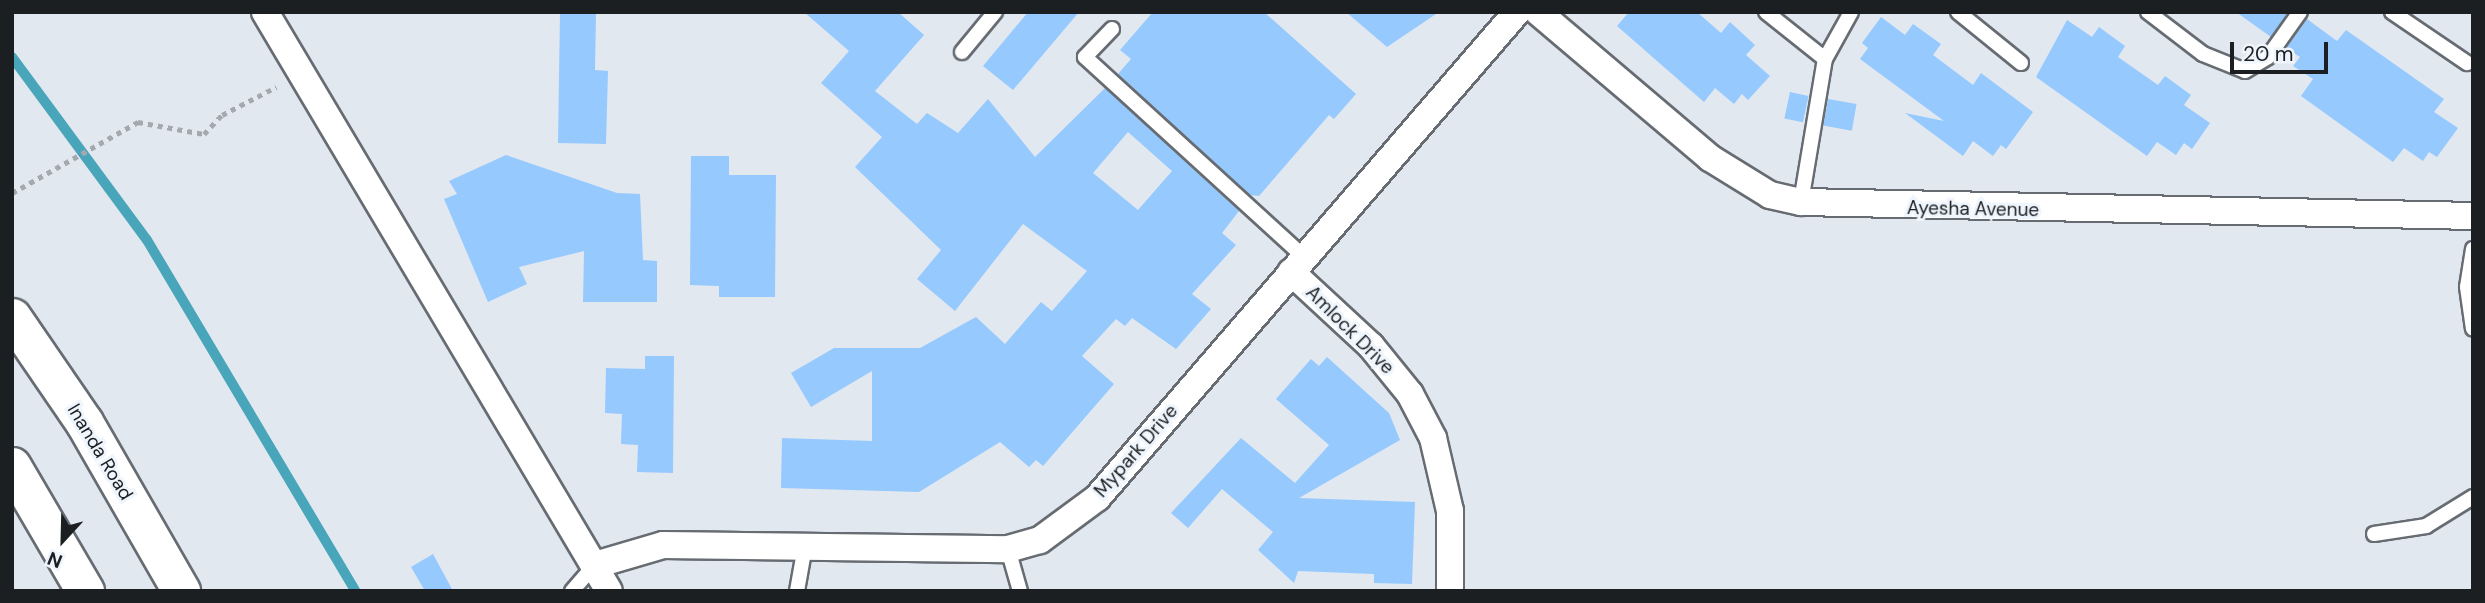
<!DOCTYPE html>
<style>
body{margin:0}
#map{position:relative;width:2485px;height:603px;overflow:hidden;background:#e1e8f0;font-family:"DM Sans",sans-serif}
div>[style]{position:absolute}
.stream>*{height:10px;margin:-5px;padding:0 5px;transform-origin:5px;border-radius:5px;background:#49a5ba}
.building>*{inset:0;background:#96c9fd;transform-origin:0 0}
.path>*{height:4.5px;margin-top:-2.25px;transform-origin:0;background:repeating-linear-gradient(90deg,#a3a9af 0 5px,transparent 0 10px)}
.roads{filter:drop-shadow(2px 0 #666c72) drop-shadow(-2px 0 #666c72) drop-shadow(0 2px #666c72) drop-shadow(0 -2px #666c72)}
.service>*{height:14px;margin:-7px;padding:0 7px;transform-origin:7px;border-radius:7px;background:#fff}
.minor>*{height:26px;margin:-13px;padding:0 13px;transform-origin:13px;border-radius:13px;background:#fff}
.secondary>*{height:37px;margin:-18.5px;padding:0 18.5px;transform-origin:18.5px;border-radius:18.5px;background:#fff}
span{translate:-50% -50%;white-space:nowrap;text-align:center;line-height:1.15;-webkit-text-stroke:6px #eef5fd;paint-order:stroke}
.street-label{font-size:19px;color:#1c1f21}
.frame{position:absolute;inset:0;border:14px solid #1c1f21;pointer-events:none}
.north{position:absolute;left:28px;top:505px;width:70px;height:70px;-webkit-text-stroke:5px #eef5fd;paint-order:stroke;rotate:202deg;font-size:19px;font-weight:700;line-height:28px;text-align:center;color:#1c1f21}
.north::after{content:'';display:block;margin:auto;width:24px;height:32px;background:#1c1f21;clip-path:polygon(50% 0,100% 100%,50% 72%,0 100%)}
.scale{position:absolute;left:2230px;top:42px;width:98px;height:32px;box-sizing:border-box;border:4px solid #1c1f21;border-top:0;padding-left:9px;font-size:21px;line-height:24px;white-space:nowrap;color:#1c1f21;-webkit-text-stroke:5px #eef5fd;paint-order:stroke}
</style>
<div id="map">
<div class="stream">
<div style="left:12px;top:57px;width:227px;rotate:53.6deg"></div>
<div style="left:147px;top:240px;width:408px;rotate:59.3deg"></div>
</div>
<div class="building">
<div style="clip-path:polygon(560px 12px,596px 12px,595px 70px,608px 71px,606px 144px,558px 143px)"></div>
<div style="clip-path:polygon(evenodd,804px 12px,898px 12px,924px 35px,875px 91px,917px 124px,927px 113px,958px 133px,988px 99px,1035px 157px,1105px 88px,1239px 211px,1222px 233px,1236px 245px,1192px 294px,1211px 309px,1176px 349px,1132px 318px,1125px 326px,1116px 319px,1082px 356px,1114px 384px,1043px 466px,1036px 460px,1029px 467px,1000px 442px,919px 492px,781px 488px,782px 438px,872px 441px,872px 371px,811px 407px,791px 373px,834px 348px,920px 348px,976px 317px,1005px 344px,1041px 302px,1052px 311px,1087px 271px,1023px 224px,955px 311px,917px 279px,941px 250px,855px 167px,882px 137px,821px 83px,849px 51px,804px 12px,1128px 132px,1172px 171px,1138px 210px,1093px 173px,1128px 132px)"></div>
<div style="clip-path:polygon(1028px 12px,1079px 12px,1013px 90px,983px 66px)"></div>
<div style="clip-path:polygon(1153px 12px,1264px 12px,1356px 94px,1334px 119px,1329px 115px,1259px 196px,1250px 195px,1118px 74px,1131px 59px,1120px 50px)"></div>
<div style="clip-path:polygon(1346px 12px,1439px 12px,1387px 47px)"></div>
<div style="clip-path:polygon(1629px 12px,1697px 12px,1721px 33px,1730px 22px,1755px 45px,1746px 55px,1770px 76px,1748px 100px,1742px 94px,1734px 104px,1715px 88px,1704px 102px,1617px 26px)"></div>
<div style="clip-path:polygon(2236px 12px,2288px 12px,2271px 37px)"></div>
<div style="clip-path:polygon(1881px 17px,1905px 35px,1913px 24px,1941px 44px,1933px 55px,1973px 85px,1981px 73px,2033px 112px,2006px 149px,2001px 145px,1993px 156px,1973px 141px,1963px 156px,1905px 113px,1944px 121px,1860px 59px,1868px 48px,1862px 43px)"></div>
<div style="clip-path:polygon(2307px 19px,2337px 41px,2346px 30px,2444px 99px,2434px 112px,2458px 128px,2437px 157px,2429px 152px,2423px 161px,2404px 148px,2393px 162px,2301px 96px,2313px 79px,2293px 66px,2300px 57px,2286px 48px)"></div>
<div style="clip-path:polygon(2067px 20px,2092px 37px,2099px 27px,2125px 46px,2118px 57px,2158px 85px,2165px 76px,2191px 95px,2184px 105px,2210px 123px,2192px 149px,2184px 143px,2176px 155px,2157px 142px,2147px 156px,2036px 77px)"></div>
<div style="left:1790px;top:92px;width:19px;height:27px;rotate:12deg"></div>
<div style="left:1828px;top:99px;width:29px;height:27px;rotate:10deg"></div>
<div style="clip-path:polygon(506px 155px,617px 193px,640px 194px,643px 260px,657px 261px,657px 302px,583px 302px,584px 251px,519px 267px,527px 284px,488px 302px,444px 199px,457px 194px,449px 181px)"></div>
<div style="clip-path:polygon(691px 156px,729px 156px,729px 175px,776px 175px,775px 297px,719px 297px,719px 286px,690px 285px)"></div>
<div style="clip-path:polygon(645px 356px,674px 356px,673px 473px,637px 472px,638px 445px,621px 444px,622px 414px,605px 413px,606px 368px,645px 369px)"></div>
<div style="clip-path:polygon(1327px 357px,1389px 413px,1400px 440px,1299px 498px,1415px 502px,1412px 584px,1374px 583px,1374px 574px,1298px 571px,1294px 583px,1258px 550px,1273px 532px,1222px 489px,1188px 528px,1171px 513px,1241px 438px,1295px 483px,1329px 445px,1276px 399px,1311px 359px,1319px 366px)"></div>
<div style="clip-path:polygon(433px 554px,453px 591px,425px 591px,411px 567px)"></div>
</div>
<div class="path">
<div style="left:12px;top:193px;width:145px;rotate:-29.4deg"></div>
<div style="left:138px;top:122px;width:67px;rotate:10.3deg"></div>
<div style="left:204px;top:134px;width:26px;rotate:-47deg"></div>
<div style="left:222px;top:115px;width:61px;rotate:-27.4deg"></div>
</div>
<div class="roads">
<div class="service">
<div style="left:1766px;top:12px;width:75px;rotate:38.5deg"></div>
<div style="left:1958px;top:12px;width:81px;rotate:39deg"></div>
<div style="left:2148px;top:12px;width:69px;rotate:37.4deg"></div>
<div style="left:2203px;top:54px;width:45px;rotate:22deg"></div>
<div style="left:2245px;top:71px;width:27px;rotate:-31deg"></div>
<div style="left:2268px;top:57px;width:55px;rotate:-54.6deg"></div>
<div style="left:2392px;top:12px;width:91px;rotate:34.2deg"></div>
<div style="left:1112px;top:29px;width:39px;rotate:134deg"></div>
<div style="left:1085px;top:57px;width:297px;rotate:42.4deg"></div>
<div style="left:962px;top:52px;width:52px;rotate:-50.5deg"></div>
<div style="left:1801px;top:202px;width:145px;rotate:-80.5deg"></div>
<div style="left:1825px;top:59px;width:54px;rotate:-61deg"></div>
<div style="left:2473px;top:249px;width:38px;rotate:99deg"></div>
<div style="left:2467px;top:287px;width:42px;rotate:81.9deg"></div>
<div style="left:2374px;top:534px;width:53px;rotate:-8.7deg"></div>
<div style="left:2426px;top:526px;width:55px;rotate:-31.7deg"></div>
<div style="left:1008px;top:549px;width:44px;rotate:74.1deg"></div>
<div style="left:572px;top:591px;width:35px;rotate:-49deg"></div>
<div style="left:797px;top:591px;width:46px;rotate:-79.9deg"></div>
</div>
<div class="minor">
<div style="left:265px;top:12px;width:673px;rotate:59.28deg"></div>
<div style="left:1538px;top:12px;width:226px;rotate:40.3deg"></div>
<div style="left:1710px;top:158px;width:70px;rotate:31.7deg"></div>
<div style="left:1770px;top:195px;width:32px;rotate:13deg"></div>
<div style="left:1801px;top:202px;width:672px;rotate:1.19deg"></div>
<div style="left:1291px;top:272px;width:109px;rotate:42.8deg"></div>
<div style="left:1371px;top:346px;width:62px;rotate:50.9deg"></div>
<div style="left:1410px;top:394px;width:50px;rotate:62.4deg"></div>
<div style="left:1433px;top:438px;width:75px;rotate:76.9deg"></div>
<div style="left:1450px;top:511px;width:80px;rotate:90deg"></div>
<div style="left:595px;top:565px;width:71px;rotate:-16.4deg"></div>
<div style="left:663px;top:545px;width:345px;rotate:0.7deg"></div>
<div style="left:1008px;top:549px;width:33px;rotate:-16deg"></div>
<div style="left:1040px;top:540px;width:71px;rotate:-36.4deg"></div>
<div style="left:1097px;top:498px;width:642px;rotate:-49.17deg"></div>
</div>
<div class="secondary">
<div style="left:12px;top:317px;width:127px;rotate:55.6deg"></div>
<div style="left:84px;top:422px;width:195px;rotate:60.1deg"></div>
<div style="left:12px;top:466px;width:145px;rotate:59.7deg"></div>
</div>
</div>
<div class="street-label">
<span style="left:1973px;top:209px;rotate:1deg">Ayesha Avenue</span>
<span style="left:1350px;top:330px;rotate:45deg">Amlock Drive</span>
<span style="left:1136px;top:451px;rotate:-49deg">Mypark Drive</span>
<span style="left:100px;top:452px;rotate:59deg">Inanda Road</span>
</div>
<div class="frame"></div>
<div class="north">N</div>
<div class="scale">20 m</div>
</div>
